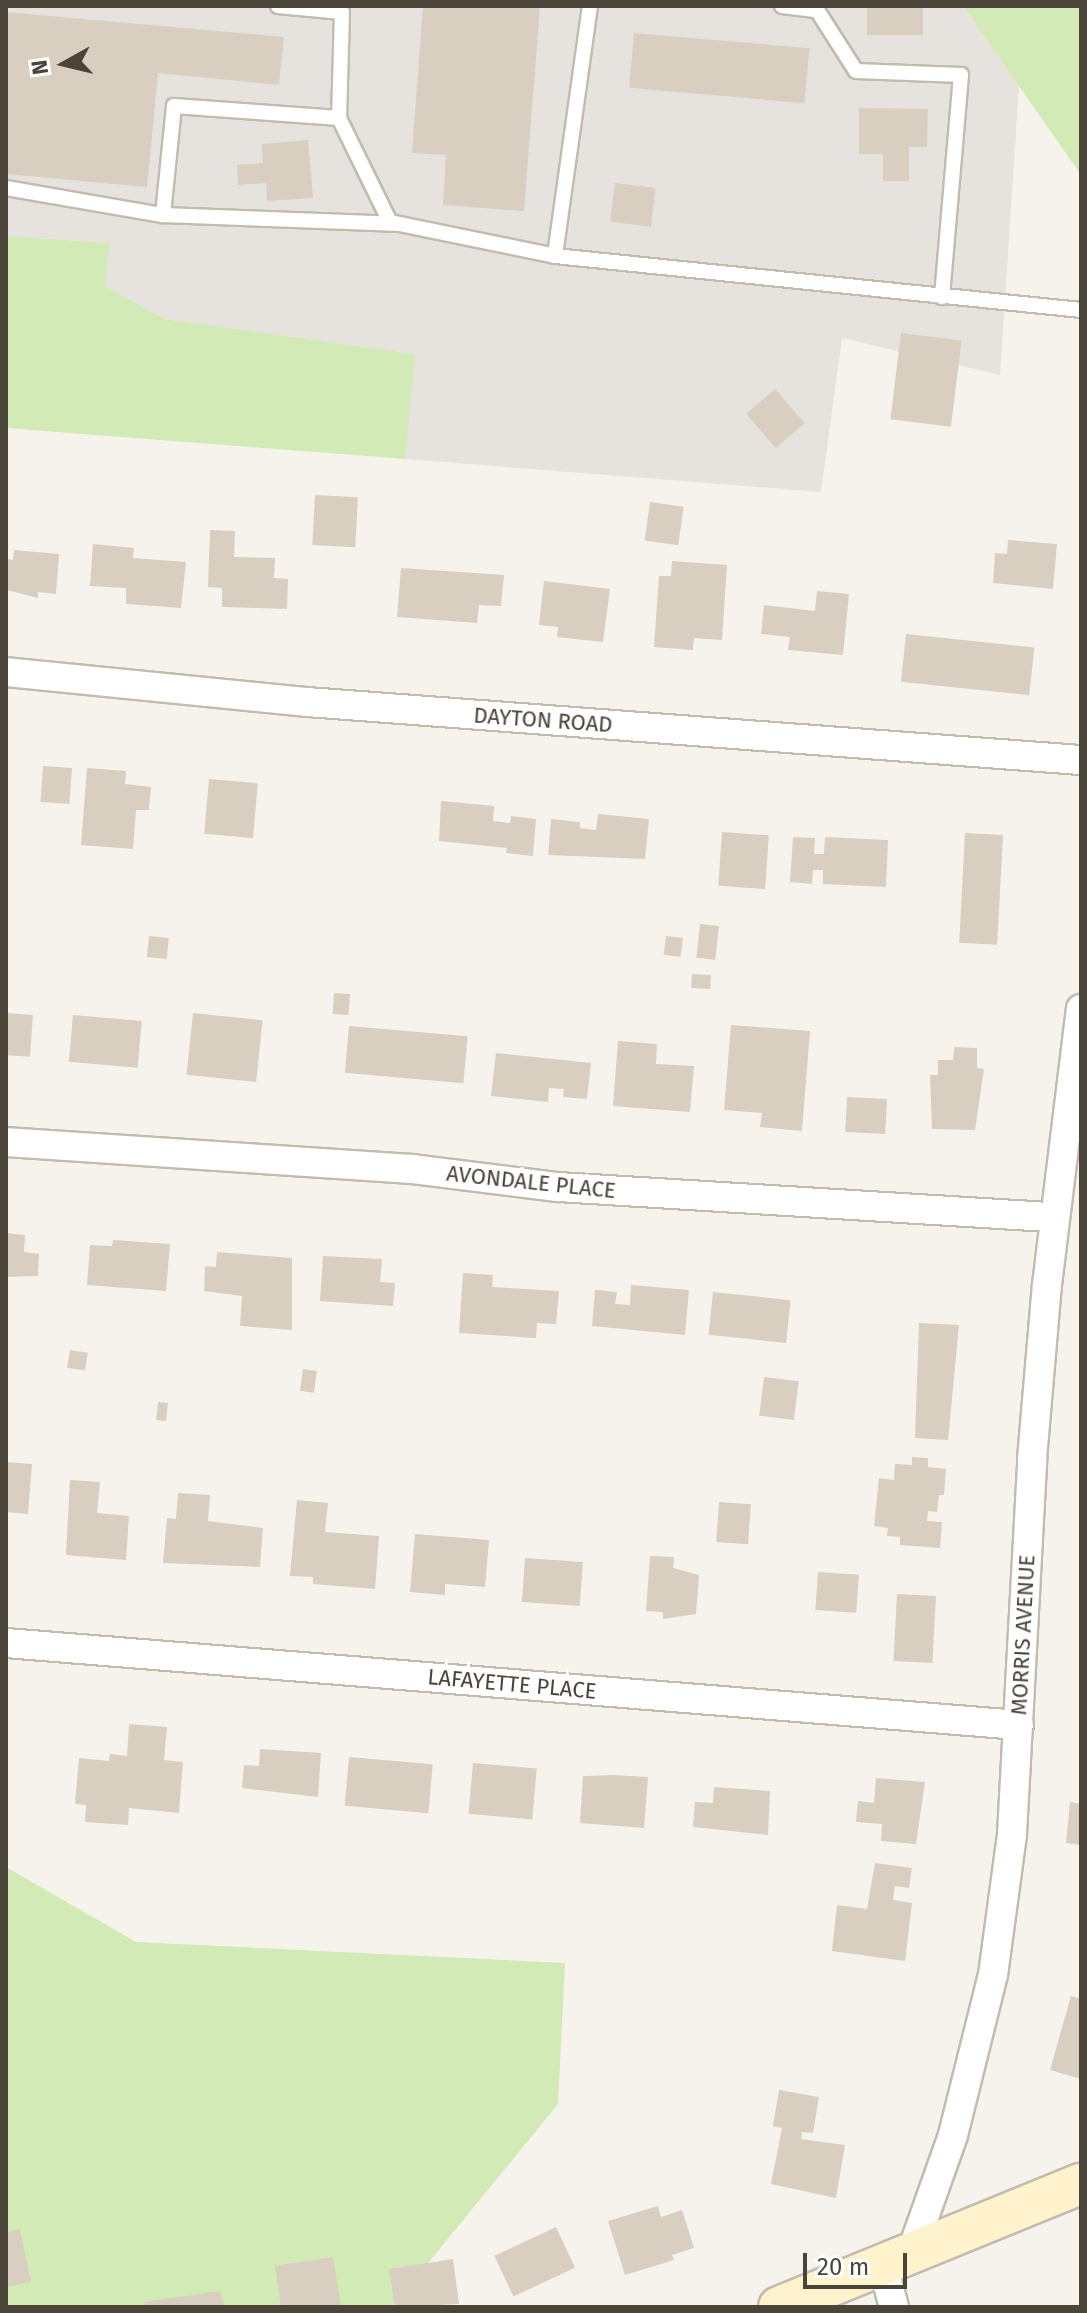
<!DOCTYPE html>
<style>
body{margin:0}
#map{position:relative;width:1087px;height:2313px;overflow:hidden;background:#f6f3ec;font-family:"Fira Sans",sans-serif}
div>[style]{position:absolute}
.industrial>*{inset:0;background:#e6e2dd}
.green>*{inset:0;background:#d2eab5}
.building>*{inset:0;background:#d8cfc1;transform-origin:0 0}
.roads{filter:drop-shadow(2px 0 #c2bbae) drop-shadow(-2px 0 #c2bbae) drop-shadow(0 2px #c2bbae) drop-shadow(0 -2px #c2bbae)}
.lane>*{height:14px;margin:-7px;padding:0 7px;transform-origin:7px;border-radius:7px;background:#fff}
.street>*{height:28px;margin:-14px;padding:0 14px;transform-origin:14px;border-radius:14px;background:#fff}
.secondary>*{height:40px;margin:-20px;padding:0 20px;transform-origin:20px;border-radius:20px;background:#fff3cd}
span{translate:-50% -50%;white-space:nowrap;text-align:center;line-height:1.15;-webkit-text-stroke:8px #fff;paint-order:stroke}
.street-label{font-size:22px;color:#4b4439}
.frame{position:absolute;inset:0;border:8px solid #4b4439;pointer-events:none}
.north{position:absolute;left:24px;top:24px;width:80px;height:80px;-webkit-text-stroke:6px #fff;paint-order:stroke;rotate:262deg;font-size:22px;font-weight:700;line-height:32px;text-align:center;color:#4b4439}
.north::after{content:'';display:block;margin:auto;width:28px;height:36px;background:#4b4439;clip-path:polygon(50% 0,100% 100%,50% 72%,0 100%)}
.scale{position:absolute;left:803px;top:2253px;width:104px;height:36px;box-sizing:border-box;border:4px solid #4b4439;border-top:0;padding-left:10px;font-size:24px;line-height:28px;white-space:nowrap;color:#4b4439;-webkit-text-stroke:6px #fff;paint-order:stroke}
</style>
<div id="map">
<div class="industrial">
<div style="clip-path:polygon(6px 6px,963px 6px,1019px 86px,1000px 375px,842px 338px,821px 492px,405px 459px,414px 354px,165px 319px,105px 286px,110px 243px,6px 236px)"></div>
</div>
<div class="green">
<div style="clip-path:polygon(963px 6px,1081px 6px,1081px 175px,1019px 86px)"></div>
<div style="clip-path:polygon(6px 236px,110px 243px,105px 286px,165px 319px,415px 354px,405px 459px,6px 428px)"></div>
<div style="clip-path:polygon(6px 1867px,136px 1942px,565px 1963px,558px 2104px,392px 2307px,6px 2307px)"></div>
</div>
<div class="building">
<div style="clip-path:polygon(423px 6px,540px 6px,524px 211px,443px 205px,446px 155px,412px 153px)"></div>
<div style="left:867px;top:6px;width:56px;height:29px"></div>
<div style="clip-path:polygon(6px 12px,284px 37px,279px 85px,158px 73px,147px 187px,6px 174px)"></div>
<div style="left:634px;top:33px;width:176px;height:55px;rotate:5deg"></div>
<div style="clip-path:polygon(859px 108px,928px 109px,927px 147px,909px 147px,909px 181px,883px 181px,883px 154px,859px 154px)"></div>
<div style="clip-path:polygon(308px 140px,313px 198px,267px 201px,266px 183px,238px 185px,237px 165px,263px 163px,262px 144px)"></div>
<div style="left:615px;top:183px;width:41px;height:39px;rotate:7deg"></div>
<div style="left:901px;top:333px;width:61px;height:87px;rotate:7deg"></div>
<div style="left:775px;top:389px;width:45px;height:38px;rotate:49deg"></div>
<div style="left:315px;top:495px;width:43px;height:50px;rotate:3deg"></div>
<div style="left:650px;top:502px;width:34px;height:39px;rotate:8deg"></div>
<div style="clip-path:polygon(210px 530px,235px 531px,234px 557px,275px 558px,274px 578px,288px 579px,287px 609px,222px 607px,222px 588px,208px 587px)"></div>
<div style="clip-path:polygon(1008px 540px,1057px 544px,1053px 589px,993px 583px,995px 553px,1007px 554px)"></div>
<div style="clip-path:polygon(93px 544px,134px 548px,133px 558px,186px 562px,181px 608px,126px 604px,126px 588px,90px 586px)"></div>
<div style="clip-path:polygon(14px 550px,59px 554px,56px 594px,38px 592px,38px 598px,7px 590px,6px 559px,13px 560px)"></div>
<div style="clip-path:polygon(672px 561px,727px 565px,722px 640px,694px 638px,693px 650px,654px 647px,659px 576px,671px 576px)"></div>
<div style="clip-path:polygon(401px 568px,504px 575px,501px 606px,479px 605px,477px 623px,397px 617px)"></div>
<div style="clip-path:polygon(544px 581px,610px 589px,603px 642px,557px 637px,558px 627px,539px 625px)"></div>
<div style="clip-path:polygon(817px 591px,849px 594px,843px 655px,788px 650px,790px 637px,761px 634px,764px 605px,815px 611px)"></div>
<div style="left:906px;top:634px;width:129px;height:48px;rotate:6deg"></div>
<div style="left:43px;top:766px;width:29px;height:36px;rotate:4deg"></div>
<div style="clip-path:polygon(87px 768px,126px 771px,125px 784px,151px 787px,149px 810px,136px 810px,133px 849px,81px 845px)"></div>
<div style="left:209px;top:779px;width:49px;height:55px;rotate:5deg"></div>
<div style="clip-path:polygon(441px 801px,494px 806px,493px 821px,510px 823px,511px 816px,536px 819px,533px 856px,506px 853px,507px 848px,439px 841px)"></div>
<div style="clip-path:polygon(598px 814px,649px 819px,645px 859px,548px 855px,551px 819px,580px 822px,580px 828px,596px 830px)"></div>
<div style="left:722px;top:832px;width:47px;height:54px;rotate:4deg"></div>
<div style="left:965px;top:833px;width:38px;height:110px;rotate:3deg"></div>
<div style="clip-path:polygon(793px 837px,815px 838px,814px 854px,824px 854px,825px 837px,888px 840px,886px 887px,823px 884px,823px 870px,813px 870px,812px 884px,790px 882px)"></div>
<div style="left:700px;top:924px;width:19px;height:34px;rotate:6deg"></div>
<div style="left:149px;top:936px;width:20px;height:21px;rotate:6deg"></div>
<div style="left:666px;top:936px;width:17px;height:19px;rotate:7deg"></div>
<div style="left:692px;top:974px;width:19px;height:14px;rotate:3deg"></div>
<div style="left:334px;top:993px;width:16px;height:21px;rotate:4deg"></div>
<div style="left:6px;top:1013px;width:27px;height:42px;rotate:4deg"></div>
<div style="left:193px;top:1013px;width:70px;height:62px;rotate:6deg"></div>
<div style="left:73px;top:1015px;width:69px;height:47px;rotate:5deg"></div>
<div style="clip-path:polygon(731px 1025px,810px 1031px,802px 1131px,760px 1127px,762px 1113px,724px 1110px)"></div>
<div style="left:349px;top:1026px;width:119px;height:47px;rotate:5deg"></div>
<div style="clip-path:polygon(618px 1041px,657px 1044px,656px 1064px,694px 1066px,690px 1112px,613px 1106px)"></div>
<div style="clip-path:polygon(954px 1047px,977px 1048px,977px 1068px,984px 1069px,975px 1130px,932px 1129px,930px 1075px,938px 1075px,938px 1060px,953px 1060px)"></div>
<div style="clip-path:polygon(496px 1053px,591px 1063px,587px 1099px,563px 1097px,564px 1089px,549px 1088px,548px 1102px,491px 1096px)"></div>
<div style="left:847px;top:1097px;width:40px;height:35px;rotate:3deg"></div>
<div style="clip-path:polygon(6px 1233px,25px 1235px,24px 1252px,39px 1254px,38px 1276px,6px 1277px)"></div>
<div style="clip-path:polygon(113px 1240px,170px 1244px,166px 1291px,87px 1285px,90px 1245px,112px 1246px)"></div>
<div style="clip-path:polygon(217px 1252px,292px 1258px,292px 1330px,240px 1326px,242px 1296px,204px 1291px,205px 1266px,216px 1267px)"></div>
<div style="clip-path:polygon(323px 1256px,382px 1259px,380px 1282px,395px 1283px,393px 1306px,320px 1301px)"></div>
<div style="clip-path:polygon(463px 1273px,493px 1275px,492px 1287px,559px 1291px,556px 1324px,537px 1323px,536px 1338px,459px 1333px)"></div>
<div style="clip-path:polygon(631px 1285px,689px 1290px,685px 1335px,592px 1326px,595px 1290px,617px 1292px,615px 1304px,630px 1305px)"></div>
<div style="left:713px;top:1292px;width:78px;height:43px;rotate:6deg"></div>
<div style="clip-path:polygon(919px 1323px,959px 1325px,948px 1440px,915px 1438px)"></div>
<div style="left:70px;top:1350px;width:18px;height:18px;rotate:9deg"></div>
<div style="left:303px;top:1369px;width:14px;height:22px;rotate:8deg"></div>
<div style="left:764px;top:1377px;width:35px;height:39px;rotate:7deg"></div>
<div style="left:158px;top:1402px;width:10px;height:18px;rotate:6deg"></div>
<div style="clip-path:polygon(912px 1457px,928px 1458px,928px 1467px,946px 1469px,944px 1495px,939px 1495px,937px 1512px,928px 1511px,927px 1521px,942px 1522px,940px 1548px,900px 1545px,900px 1537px,887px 1536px,888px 1528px,874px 1526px,879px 1478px,894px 1480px,895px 1464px,912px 1465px)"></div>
<div style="clip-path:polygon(6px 1462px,32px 1464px,28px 1514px,6px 1512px)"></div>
<div style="clip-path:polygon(70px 1480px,100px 1482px,97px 1513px,129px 1516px,126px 1560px,66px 1555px)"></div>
<div style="clip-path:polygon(178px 1493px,210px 1495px,208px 1521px,263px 1528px,260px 1567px,163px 1563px,167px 1518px,176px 1519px)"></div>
<div style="clip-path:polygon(297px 1500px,328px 1503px,325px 1532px,379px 1536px,375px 1589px,313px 1584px,313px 1577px,290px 1576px)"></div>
<div style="left:719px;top:1502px;width:32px;height:40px;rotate:4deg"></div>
<div style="clip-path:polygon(415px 1534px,489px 1540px,485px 1587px,445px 1584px,445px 1595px,410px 1592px)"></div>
<div style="clip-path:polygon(650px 1556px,674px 1557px,673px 1568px,699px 1575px,696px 1614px,663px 1619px,663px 1612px,646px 1611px)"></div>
<div style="left:525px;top:1558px;width:58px;height:44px;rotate:4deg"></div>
<div style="left:818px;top:1572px;width:41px;height:38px;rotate:4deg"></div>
<div style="left:897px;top:1594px;width:39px;height:67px;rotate:3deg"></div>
<div style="clip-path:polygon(129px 1724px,167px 1727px,164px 1760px,183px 1762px,179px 1813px,129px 1808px,128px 1825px,85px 1822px,86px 1805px,75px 1804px,79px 1758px,109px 1761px,110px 1754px,127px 1756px)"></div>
<div style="clip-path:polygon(260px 1749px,321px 1753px,318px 1797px,242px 1788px,244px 1765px,259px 1766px)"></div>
<div style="left:349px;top:1757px;width:84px;height:49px;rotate:5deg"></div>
<div style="left:473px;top:1763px;width:64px;height:51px;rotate:5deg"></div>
<div style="clip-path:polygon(613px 1775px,648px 1777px,644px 1828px,580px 1823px,583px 1776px)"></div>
<div style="clip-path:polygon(876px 1778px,925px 1782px,916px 1844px,881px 1841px,882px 1824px,856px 1822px,858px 1801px,874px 1803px)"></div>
<div style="clip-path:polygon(714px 1787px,770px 1791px,768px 1835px,693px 1827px,695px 1802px,713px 1803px)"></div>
<div style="clip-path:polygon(1070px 1802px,1081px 1804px,1081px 1845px,1066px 1843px)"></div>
<div style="clip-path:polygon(875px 1863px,912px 1868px,909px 1888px,895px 1886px,893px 1900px,912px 1903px,905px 1961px,832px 1951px,837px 1905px,867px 1909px)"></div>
<div style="clip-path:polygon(1071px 1996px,1081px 1999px,1081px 2079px,1050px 2070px)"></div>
<div style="clip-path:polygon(779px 2090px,819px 2097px,813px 2133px,802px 2132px,801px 2139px,845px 2145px,836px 2198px,771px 2184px,782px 2128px,773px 2126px)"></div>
<div style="clip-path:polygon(658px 2206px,661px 2217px,682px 2210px,694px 2248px,672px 2255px,674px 2260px,625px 2275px,608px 2221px)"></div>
<div style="left:556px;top:2227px;width:45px;height:68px;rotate:65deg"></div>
<div style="clip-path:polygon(20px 2229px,31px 2282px,6px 2287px,6px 2232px)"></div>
<div style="clip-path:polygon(333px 2257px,341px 2307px,281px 2307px,275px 2266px)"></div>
<div style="clip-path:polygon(453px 2259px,459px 2304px,395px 2307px,389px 2269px)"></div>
<div style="clip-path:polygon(220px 2291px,225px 2307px,145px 2307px,144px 2302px)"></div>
</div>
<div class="roads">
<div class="lane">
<div style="left:278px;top:6px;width:64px;rotate:5.4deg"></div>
<div style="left:342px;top:12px;width:106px;rotate:91.6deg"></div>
<div style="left:339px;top:118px;width:116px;rotate:63.9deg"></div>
<div style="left:390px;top:222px;width:168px;rotate:11.6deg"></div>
<div style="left:590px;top:6px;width:252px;rotate:98deg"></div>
<div style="left:555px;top:256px;width:529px;rotate:5.86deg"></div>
<div style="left:782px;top:6px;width:35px;rotate:7deg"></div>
<div style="left:817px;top:10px;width:72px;rotate:57.4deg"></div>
<div style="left:856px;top:71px;width:105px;rotate:2.2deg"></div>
<div style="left:961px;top:75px;width:223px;rotate:94.9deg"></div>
<div style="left:339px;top:118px;width:165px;rotate:-175.8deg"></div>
<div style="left:174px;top:106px;width:110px;rotate:95.8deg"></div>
<div style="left:163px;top:215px;width:237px;rotate:2.2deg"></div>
<div style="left:6px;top:188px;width:159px;rotate:9.8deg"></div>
</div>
<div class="street">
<div style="left:6px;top:672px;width:302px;rotate:5.7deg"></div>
<div style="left:307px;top:702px;width:776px;rotate:4.29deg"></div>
<div style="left:6px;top:1142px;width:408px;rotate:3.8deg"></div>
<div style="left:413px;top:1169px;width:146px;rotate:7.1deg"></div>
<div style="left:558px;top:1187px;width:498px;rotate:3.5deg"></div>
<div style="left:6px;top:1643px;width:1016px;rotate:4.63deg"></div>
<div style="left:912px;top:2251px;width:123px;rotate:-70.5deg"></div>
<div style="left:953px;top:2135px;width:165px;rotate:-76deg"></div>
<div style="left:993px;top:1975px;width:142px;rotate:-82.3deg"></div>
<div style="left:1012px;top:1834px;width:376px;rotate:-86.9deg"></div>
<div style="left:1032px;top:1459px;width:175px;rotate:-85.1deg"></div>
<div style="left:1047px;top:1285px;width:278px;rotate:-83deg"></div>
<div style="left:882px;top:2263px;width:46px;rotate:74.7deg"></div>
</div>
<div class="secondary">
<div style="left:779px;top:2307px;width:326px;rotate:-22.2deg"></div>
</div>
</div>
<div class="street-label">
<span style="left:543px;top:720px;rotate:4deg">DAYTON ROAD</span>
<span style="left:531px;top:1182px;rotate:6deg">AVONDALE PLACE</span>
<span style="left:1023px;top:1635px;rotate:-87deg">MORRIS AVENUE</span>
<span style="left:512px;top:1684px;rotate:5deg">LAFAYETTE PLACE</span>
</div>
<div class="frame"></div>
<div class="north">N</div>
<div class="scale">20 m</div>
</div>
